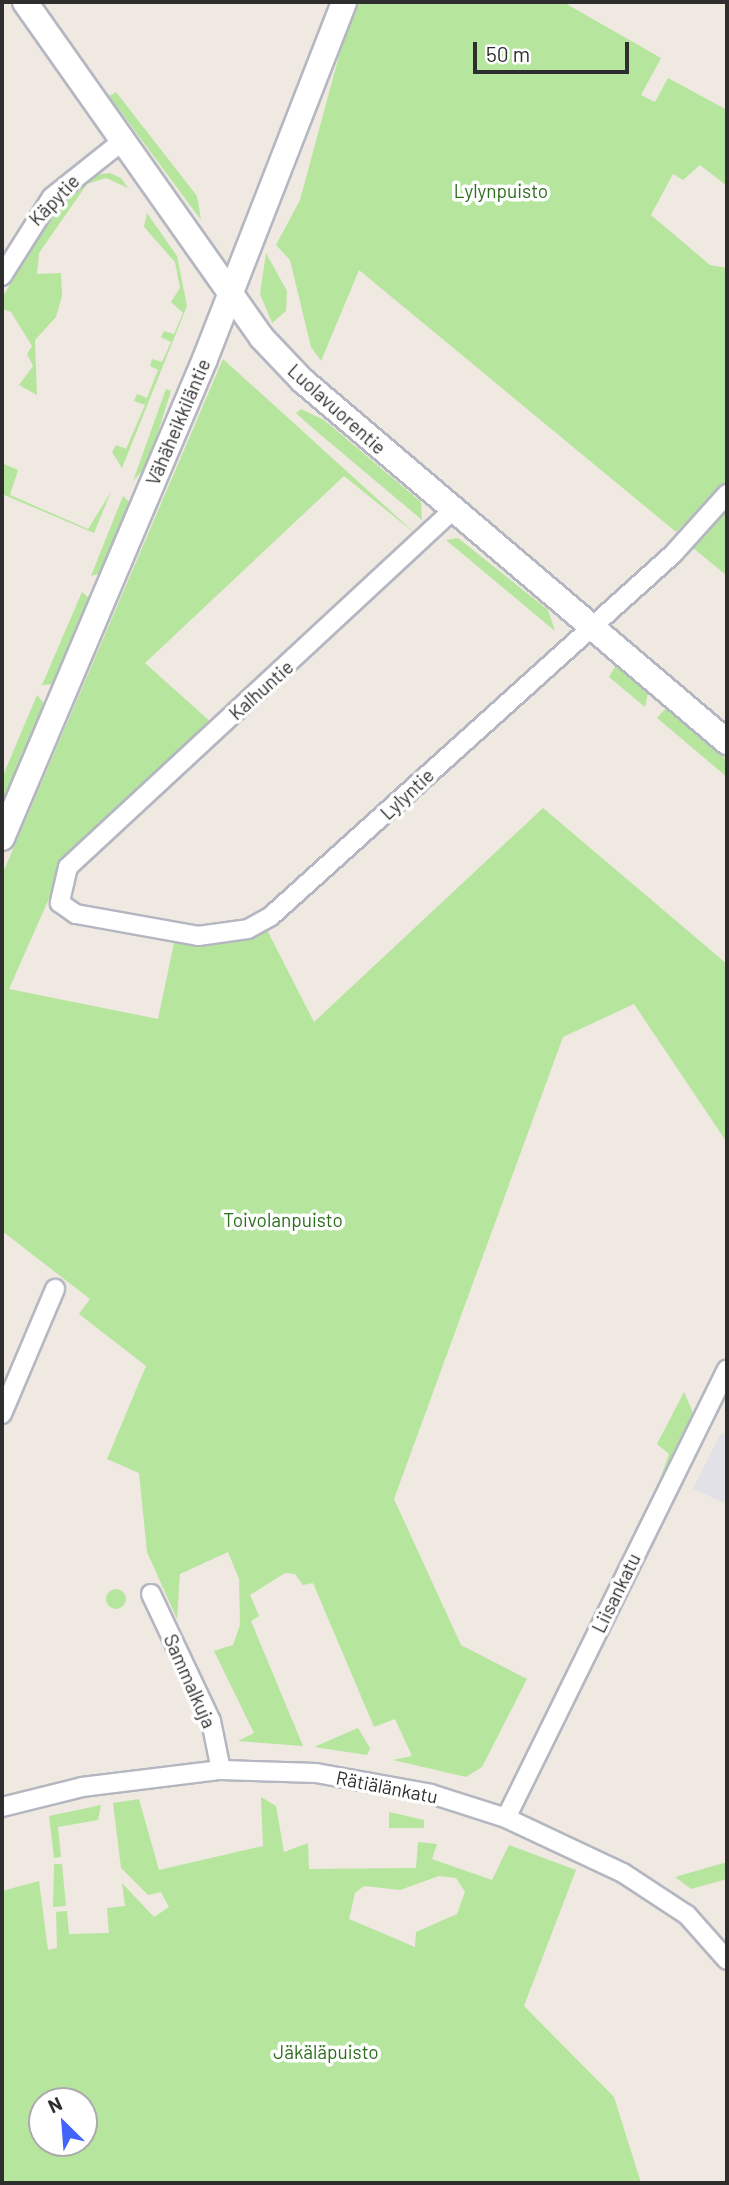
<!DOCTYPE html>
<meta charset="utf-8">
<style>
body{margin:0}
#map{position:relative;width:729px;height:2185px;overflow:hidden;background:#efe9e1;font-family:Barlow,sans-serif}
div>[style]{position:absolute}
.industrial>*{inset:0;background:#e3e1e8}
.green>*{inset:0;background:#b6e59e}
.round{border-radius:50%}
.roads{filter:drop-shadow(2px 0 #b4b7c1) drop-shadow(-2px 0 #b4b7c1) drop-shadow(0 2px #b4b7c1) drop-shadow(0 -2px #b4b7c1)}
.street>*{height:18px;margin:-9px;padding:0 9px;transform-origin:9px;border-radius:9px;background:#fff}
.secondary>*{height:24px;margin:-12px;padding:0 12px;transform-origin:12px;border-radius:12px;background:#fff}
span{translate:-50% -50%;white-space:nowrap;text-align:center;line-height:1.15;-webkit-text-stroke:7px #fff;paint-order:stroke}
.park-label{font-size:19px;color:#2c6e1b}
.street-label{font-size:19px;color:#2e2e2e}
.frame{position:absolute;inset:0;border:4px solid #2e2e2e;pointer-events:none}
.north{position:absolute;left:28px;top:2087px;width:70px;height:70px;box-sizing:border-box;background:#fff;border:2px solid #ababab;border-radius:50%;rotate:335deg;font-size:19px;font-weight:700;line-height:28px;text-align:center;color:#2e2e2e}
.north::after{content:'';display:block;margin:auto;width:24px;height:32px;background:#4264fb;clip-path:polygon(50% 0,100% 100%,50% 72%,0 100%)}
.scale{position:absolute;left:473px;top:42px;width:156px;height:32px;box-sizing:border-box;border:4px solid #2e2e2e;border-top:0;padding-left:9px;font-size:21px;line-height:24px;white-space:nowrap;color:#2e2e2e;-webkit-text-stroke:5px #fff;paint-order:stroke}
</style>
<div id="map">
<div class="industrial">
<div style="clip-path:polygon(721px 1433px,727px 1436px,727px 1504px,693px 1489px)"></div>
</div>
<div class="green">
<div style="clip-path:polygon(360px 2px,563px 2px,661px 58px,641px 95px,655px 102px,668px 78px,727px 110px,727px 186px,700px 165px,683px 180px,673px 174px,651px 215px,710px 265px,727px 268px,727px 481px,676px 532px,359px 270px,321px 361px,311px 347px,290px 260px,276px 245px,300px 200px,343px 41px)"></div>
<div style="clip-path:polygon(116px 92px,197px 196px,201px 220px,109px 96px)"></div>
<div style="clip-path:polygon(110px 173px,121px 178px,128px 188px,106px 178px,87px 184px,39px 253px,37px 274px,61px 273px,62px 296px,56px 317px,35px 340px,37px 395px,19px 385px,33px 366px,27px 354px,32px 346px,11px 312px,2px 309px,2px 298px,53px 213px,95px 175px)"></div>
<div style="clip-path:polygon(147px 213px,177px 256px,187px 306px,122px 468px,112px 452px,116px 445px,126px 449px,145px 405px,134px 401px,137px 394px,147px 398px,158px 370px,150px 366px,152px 359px,162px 362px,171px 342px,161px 337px,164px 331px,174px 334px,183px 313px,171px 302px,180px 288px,175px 262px,144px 227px)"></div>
<div style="clip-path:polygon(266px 253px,287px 291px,286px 311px,272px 323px,260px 294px)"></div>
<div style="clip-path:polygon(223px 359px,417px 535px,344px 476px,145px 663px,213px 724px,59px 876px,9px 989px,158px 1019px,174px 943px,221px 944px,267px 930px,314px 1022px,543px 808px,727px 964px,726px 1141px,634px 1004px,563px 1037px,394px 1499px,461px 1645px,527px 1679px,482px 1767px,466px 1777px,393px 1760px,412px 1756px,395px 1719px,374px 1727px,313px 1583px,303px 1585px,295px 1574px,285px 1573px,250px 1595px,259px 1616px,251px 1621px,303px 1746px,238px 1741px,254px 1733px,214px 1651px,233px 1645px,240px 1625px,239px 1579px,228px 1552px,180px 1574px,177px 1619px,147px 1552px,139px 1473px,107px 1459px,146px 1366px,79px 1314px,90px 1299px,2px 1231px,2px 875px)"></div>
<div style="clip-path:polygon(166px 389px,171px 391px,148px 464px,133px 481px)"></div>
<div style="clip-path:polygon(301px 409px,324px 420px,421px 502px,422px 520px,309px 425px,296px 413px)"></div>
<div style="clip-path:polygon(2px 463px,18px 470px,10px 495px,88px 529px,111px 492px,94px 533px,2px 494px)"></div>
<div style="clip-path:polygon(123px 496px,132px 505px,101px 573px,91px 576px)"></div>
<div style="clip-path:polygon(727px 508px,727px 576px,692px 547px)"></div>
<div style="clip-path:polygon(458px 538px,548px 610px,555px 631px,446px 540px)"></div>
<div style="clip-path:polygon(82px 592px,90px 599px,55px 684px,42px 685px)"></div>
<div style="clip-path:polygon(616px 665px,648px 693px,645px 707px,609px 677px)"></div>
<div style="clip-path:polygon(37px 695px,46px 706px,2px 810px,2px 778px)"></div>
<div style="clip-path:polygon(666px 708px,727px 760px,727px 777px,657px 718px)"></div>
<div style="clip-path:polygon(684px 1392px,693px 1413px,658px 1485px,669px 1454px,657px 1444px)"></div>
<div class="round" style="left:106px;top:1589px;width:20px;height:20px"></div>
<div style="clip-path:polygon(358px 1728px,370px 1748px,367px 1755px,314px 1747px)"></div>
<div style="clip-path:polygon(evenodd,261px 1797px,276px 1806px,284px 1852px,308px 1843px,309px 1869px,416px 1868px,418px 1842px,437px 1844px,432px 1859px,492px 1880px,509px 1845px,576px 1870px,524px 2006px,614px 2097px,641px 2183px,2px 2183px,2px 1891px,39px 1881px,48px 1950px,57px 1948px,56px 1912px,67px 1911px,69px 1934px,109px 1933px,107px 1908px,125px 1906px,122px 1883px,154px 1917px,169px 1907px,161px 1892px,148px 1895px,121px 1868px,113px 1803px,139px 1799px,159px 1870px,263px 1846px,261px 1797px,439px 1876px,456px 1878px,465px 1892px,457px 1914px,416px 1932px,415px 1947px,349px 1919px,355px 1893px,364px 1886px,400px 1890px,439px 1876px,261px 1797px,42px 2101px,84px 2101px,84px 2143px,42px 2143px,42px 2101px)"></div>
<div style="clip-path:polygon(101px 1805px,98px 1820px,58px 1827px,61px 1857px,54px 1858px,49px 1816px)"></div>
<div style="clip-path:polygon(389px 1812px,424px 1820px,424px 1828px,389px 1828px)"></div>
<div style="clip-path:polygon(727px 1862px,727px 1879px,691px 1889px,675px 1877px)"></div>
<div style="clip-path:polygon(54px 1864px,62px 1864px,66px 1906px,53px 1907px)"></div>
</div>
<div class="roads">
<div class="street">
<div style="left:2px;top:276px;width:93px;rotate:-57.7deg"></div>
<div style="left:52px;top:197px;width:93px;rotate:-38.5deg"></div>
<div style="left:453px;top:510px;width:525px;rotate:137.16deg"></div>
<div style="left:68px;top:867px;width:37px;rotate:103deg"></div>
<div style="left:60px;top:903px;width:19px;rotate:35deg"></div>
<div style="left:76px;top:914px;width:124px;rotate:10.2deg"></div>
<div style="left:198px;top:936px;width:50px;rotate:-8deg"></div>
<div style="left:248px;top:929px;width:26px;rotate:-29deg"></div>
<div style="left:271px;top:916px;width:541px;rotate:-42deg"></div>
<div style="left:673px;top:554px;width:81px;rotate:-48deg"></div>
<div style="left:2px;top:1414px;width:136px;rotate:-67deg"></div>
<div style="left:151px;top:1594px;width:140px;rotate:64.7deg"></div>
<div style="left:211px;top:1721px;width:50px;rotate:78.5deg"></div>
<div style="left:2px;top:1807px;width:82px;rotate:-14deg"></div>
<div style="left:82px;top:1787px;width:140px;rotate:-7deg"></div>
<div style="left:221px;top:1770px;width:95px;rotate:1.8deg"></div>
<div style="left:316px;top:1773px;width:117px;rotate:10.3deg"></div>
<div style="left:431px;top:1794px;width:79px;rotate:17.7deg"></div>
<div style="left:506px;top:1818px;width:129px;rotate:25.2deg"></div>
<div style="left:623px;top:1873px;width:77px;rotate:33.3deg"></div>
<div style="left:687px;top:1915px;width:60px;rotate:48.4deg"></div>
<div style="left:506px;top:1818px;width:500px;rotate:-63.79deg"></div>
</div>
<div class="secondary">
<div style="left:25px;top:2px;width:411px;rotate:54.8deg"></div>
<div style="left:262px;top:338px;width:59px;rotate:46.4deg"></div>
<div style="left:303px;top:381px;width:557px;rotate:40.41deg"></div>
<div style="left:2px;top:838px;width:520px;rotate:-67.03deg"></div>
<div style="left:205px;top:359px;width:383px;rotate:-68.7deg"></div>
</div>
</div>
<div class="park-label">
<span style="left:501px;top:191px">Lylynpuisto</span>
<span style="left:283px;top:1220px">Toivolanpuisto</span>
<span style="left:326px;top:2052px">Jäkäläpuisto</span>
</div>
<div class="street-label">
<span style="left:54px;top:200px;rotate:-46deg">Käpytie</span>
<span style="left:337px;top:409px;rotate:42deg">Luolavuorentie</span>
<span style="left:178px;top:422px;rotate:-67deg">Vähäheikkiläntie</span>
<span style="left:261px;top:690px;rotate:-42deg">Kalhuntie</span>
<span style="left:407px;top:794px;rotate:-43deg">Lylyntie</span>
<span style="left:616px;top:1593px;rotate:-64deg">Liisankatu</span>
<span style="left:190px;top:1681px;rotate:66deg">Sammalkuja</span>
<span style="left:387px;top:1787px;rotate:11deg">Rätiälänkatu</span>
</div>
<div class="frame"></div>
<div class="north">N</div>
<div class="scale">50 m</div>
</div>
